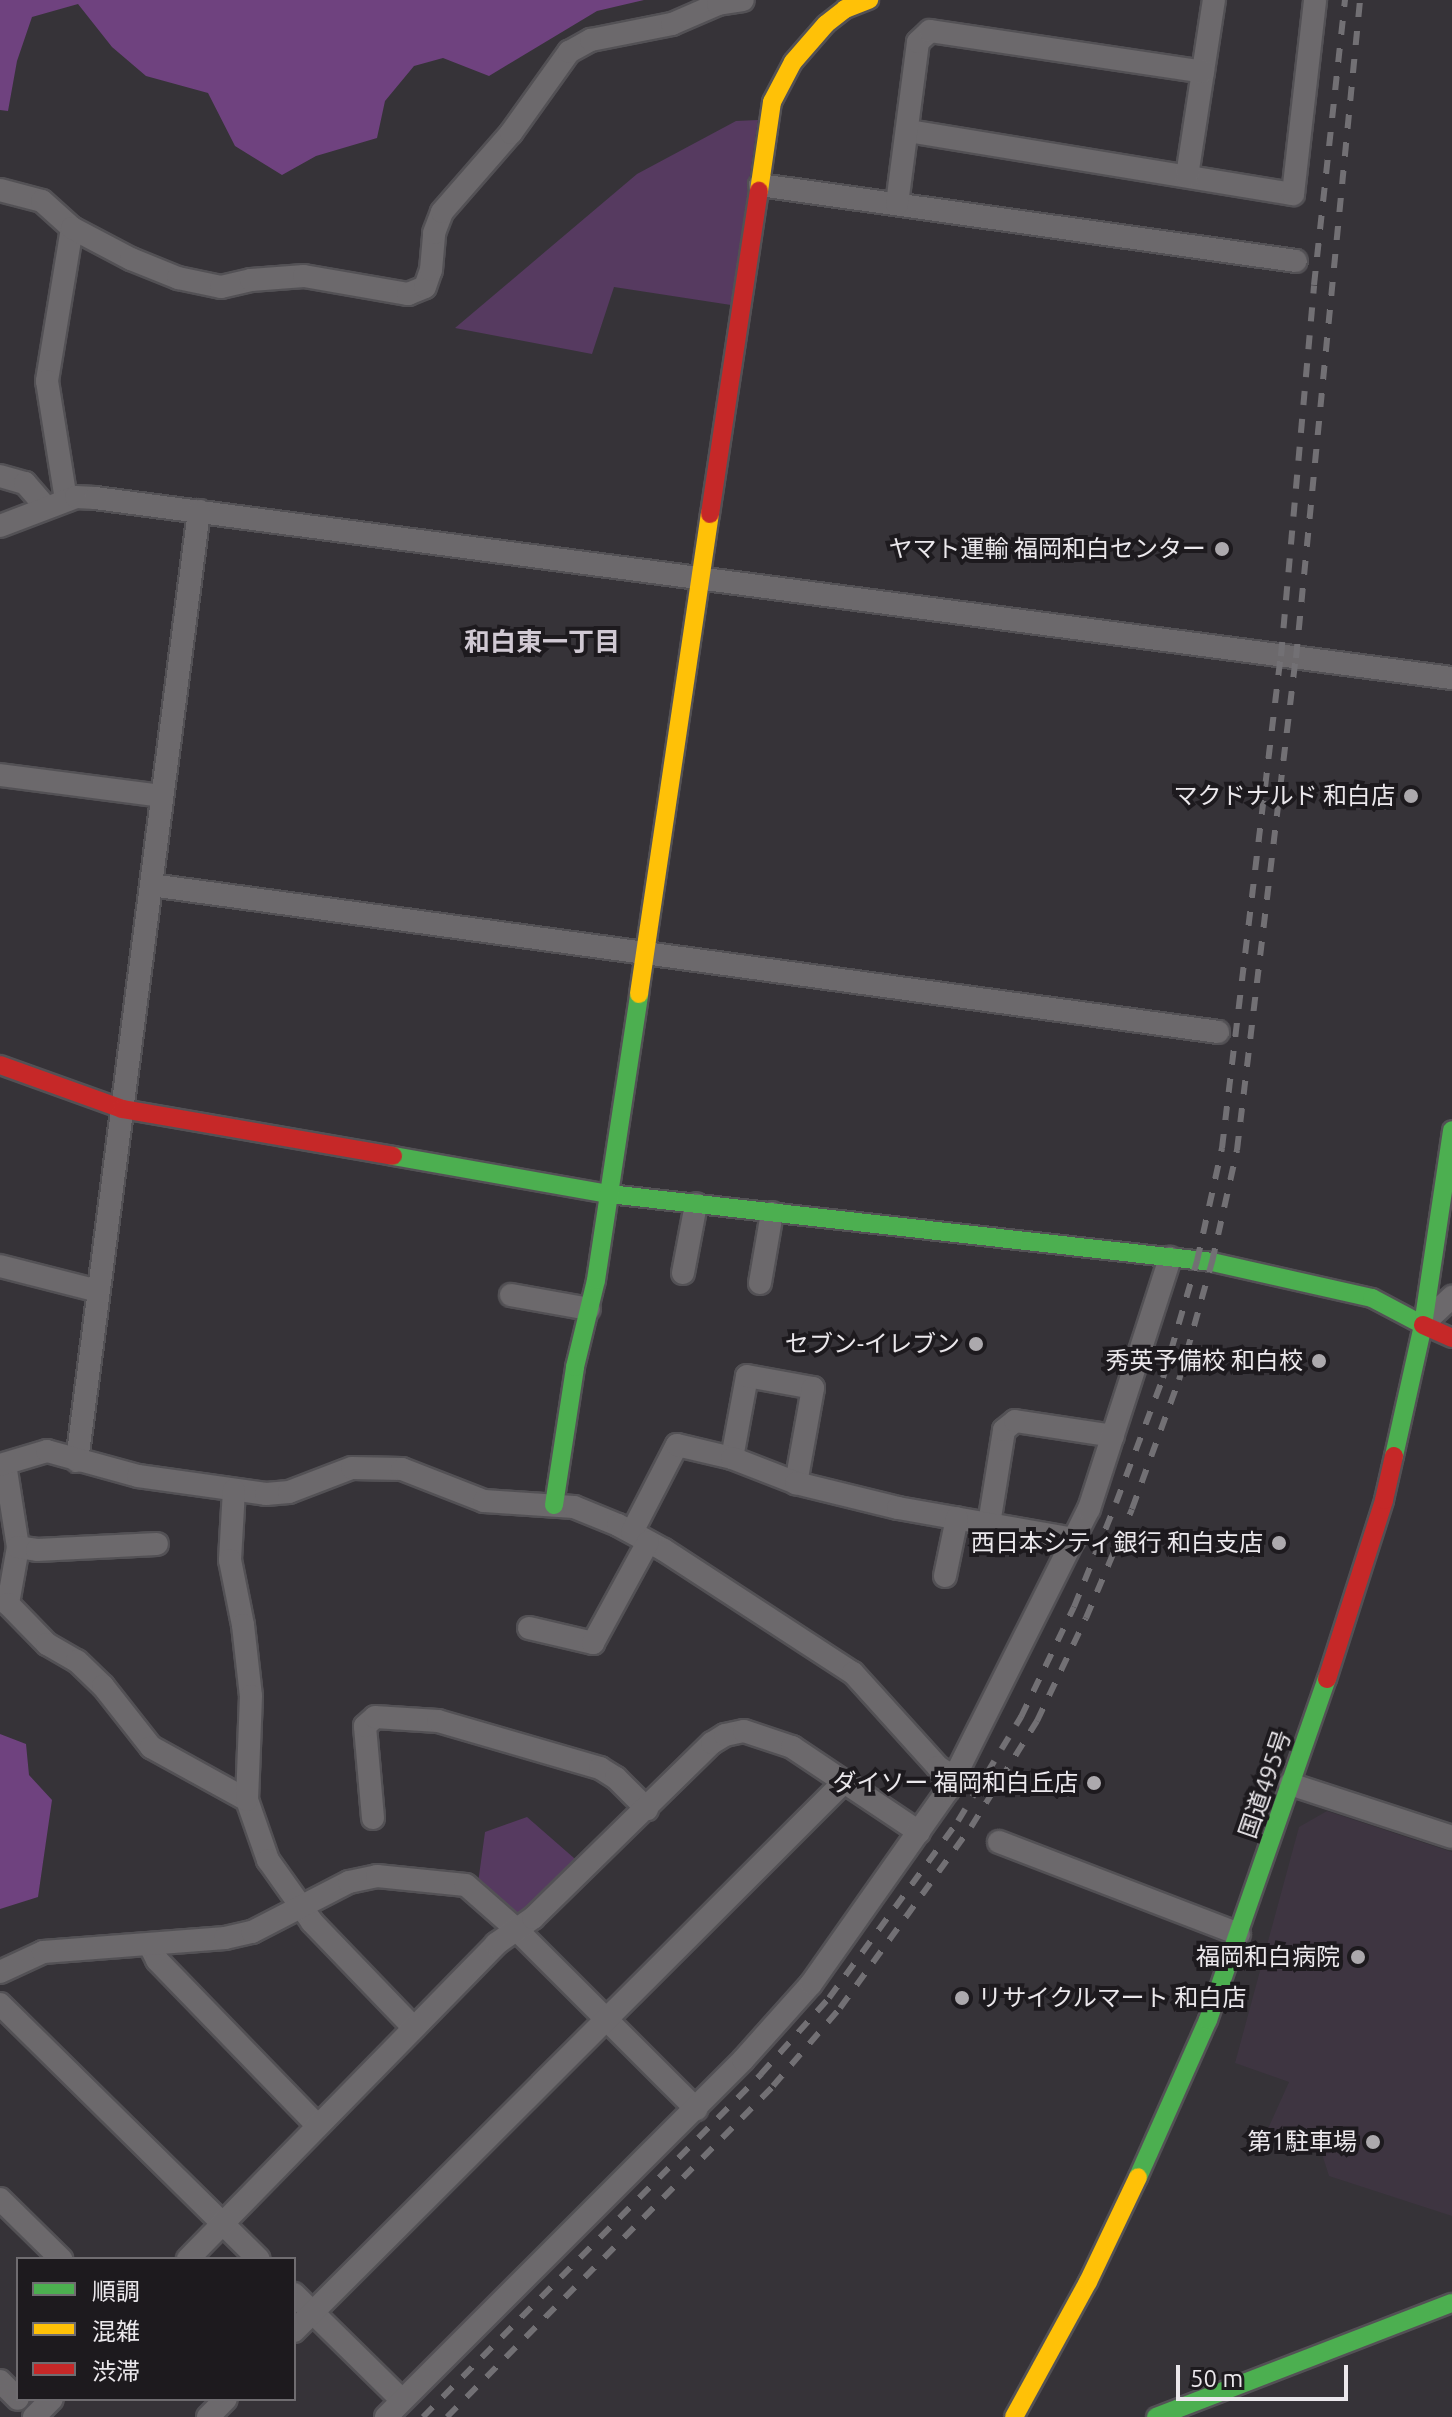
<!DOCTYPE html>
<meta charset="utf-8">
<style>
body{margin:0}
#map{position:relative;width:1452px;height:2417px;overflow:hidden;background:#363338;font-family:Ubuntu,"Noto Sans JP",sans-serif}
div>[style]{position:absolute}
.built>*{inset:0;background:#3e3541}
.green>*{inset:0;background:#563a60}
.forest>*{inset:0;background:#6f427f}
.roads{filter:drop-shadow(2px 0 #535155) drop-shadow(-2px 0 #535155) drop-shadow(0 2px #535155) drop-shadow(0 -2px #535155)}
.street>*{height:22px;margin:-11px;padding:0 11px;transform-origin:11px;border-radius:11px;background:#6c696c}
.fast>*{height:18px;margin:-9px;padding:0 9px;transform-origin:9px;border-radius:9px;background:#4caf50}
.slow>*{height:18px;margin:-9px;padding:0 9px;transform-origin:9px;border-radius:9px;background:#ffc107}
.jam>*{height:18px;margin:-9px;padding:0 9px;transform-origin:9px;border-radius:9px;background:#c62828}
.rail>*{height:6px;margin-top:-3px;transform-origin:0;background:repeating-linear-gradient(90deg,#727074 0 14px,transparent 0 28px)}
.dots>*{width:22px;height:22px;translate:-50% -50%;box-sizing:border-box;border:4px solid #1d1a1e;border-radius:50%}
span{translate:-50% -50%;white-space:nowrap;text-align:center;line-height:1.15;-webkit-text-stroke:8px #1d1a1e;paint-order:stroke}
.poi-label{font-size:24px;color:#ebe8ec}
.right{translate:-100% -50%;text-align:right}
.left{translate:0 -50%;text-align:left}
.street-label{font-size:24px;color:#ebe8ec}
.neighbourhood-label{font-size:26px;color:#d0c9d3;font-weight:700}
.legend{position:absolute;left:16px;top:2257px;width:280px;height:144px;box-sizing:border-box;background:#1d1a1e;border:2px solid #6f6c70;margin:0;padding:10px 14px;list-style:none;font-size:24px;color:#ebe8ec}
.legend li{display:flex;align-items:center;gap:16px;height:40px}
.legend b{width:40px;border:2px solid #6f6c70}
.scale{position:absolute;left:1176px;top:2365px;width:172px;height:36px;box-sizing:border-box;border:4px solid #ebe8ec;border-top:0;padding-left:10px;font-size:24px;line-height:28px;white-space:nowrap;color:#ebe8ec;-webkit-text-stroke:6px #1d1a1e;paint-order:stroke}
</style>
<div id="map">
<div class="built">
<div style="clip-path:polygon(1327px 1811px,1452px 1852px,1452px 2216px,1329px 2176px,1322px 2154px,1267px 2131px,1289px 2082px,1235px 2063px,1299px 1827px)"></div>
</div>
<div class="green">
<div style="clip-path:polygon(758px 120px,731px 305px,614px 287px,592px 354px,455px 328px,637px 174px,736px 121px)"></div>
<div style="clip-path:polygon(527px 1817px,582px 1865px,521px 1922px,492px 1891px,478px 1883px,485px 1832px)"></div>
</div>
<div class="forest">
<div style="clip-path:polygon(0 0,644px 0,597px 11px,489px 76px,443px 58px,414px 66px,385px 101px,377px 138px,316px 156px,282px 175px,235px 146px,208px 93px,146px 76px,112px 47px,78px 4px,32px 17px,17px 61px,8px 111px,0 110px)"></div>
<div style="clip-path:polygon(0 1734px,26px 1744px,29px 1775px,52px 1800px,38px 1897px,0 1909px)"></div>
</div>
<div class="roads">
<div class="street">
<div style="left:908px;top:131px;width:390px;rotate:9.3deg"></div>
<div style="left:1293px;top:194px;width:195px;rotate:-83.5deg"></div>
<div style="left:1187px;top:176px;width:178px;rotate:-81.3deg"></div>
<div style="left:760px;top:185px;width:541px;rotate:8.07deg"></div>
<div style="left:0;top:190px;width:43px;rotate:14.7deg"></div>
<div style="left:42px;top:201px;width:40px;rotate:42deg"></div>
<div style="left:72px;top:228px;width:155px;rotate:99.3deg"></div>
<div style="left:47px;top:381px;width:121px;rotate:80.9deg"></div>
<div style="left:897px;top:204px;width:163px;rotate:-82.6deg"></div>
<div style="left:918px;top:42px;width:16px;rotate:-43deg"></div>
<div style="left:930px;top:31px;width:276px;rotate:8.5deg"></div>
<div style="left:72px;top:228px;width:67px;rotate:27.7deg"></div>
<div style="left:131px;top:259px;width:51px;rotate:22deg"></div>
<div style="left:178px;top:278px;width:44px;rotate:11.8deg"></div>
<div style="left:221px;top:287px;width:31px;rotate:-13deg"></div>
<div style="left:251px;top:280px;width:53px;rotate:-4.3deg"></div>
<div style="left:304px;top:276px;width:106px;rotate:9.8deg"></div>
<div style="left:408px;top:294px;width:18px;rotate:-22deg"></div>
<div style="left:425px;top:287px;width:18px;rotate:-71deg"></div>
<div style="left:431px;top:270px;width:37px;rotate:-85deg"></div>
<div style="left:434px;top:233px;width:22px;rotate:-69deg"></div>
<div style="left:442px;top:212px;width:105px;rotate:-48.9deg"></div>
<div style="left:511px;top:133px;width:100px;rotate:-54.4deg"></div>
<div style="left:569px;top:52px;width:25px;rotate:-29deg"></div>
<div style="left:591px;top:40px;width:83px;rotate:-11.2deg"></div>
<div style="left:672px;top:24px;width:50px;rotate:-23.5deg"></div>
<div style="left:718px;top:4px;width:25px;rotate:-9deg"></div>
<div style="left:0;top:476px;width:26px;rotate:16deg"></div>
<div style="left:25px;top:483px;width:32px;rotate:49deg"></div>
<div style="left:0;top:526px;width:81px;rotate:-20.9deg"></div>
<div style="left:76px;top:497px;width:19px;rotate:3deg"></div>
<div style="left:95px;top:498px;width:1369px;rotate:7.56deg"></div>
<div style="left:0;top:775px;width:163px;rotate:7.4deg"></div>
<div style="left:151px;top:885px;width:1077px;rotate:7.84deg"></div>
<div style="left:0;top:1266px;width:101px;rotate:14.3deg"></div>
<div style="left:683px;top:1273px;width:70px;rotate:-79.3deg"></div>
<div style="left:760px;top:1283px;width:71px;rotate:-80.3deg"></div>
<div style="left:511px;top:1295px;width:79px;rotate:10.2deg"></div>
<div style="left:1423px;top:1324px;width:40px;rotate:-43deg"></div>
<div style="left:732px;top:1458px;width:83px;rotate:-79.6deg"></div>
<div style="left:747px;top:1376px;width:67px;rotate:10.3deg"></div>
<div style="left:813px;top:1388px;width:97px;rotate:100.1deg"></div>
<div style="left:77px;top:1461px;width:958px;rotate:-82.68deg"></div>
<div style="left:5px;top:1464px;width:84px;rotate:81.1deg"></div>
<div style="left:18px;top:1547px;width:58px;rotate:100deg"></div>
<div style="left:8px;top:1604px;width:56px;rotate:45.7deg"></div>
<div style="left:47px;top:1644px;width:34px;rotate:30deg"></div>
<div style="left:77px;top:1661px;width:36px;rotate:44deg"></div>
<div style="left:103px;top:1686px;width:78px;rotate:51.8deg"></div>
<div style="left:151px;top:1747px;width:110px;rotate:28.9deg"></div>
<div style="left:247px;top:1800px;width:64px;rotate:70.7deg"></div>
<div style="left:268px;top:1860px;width:76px;rotate:54.6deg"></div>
<div style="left:312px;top:1922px;width:147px;rotate:46.1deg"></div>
<div style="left:0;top:1465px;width:49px;rotate:-16.6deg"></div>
<div style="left:47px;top:1451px;width:94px;rotate:15.4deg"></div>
<div style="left:138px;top:1476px;width:129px;rotate:8deg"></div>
<div style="left:266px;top:1494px;width:23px;rotate:-5deg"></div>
<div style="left:289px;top:1492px;width:67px;rotate:-20.9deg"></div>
<div style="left:352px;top:1468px;width:50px;rotate:1.1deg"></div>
<div style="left:402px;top:1469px;width:88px;rotate:21.3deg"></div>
<div style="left:484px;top:1501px;width:90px;rotate:3.8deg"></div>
<div style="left:574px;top:1507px;width:48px;rotate:22.2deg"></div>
<div style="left:618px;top:1525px;width:52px;rotate:28.5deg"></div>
<div style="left:664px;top:1550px;width:225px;rotate:33.1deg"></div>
<div style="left:853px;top:1673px;width:127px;rotate:47.9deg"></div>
<div style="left:938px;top:1767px;width:19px;rotate:32deg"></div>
<div style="left:234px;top:1490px;width:70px;rotate:93.3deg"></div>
<div style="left:230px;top:1560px;width:66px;rotate:78.7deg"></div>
<div style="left:243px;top:1625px;width:71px;rotate:83.6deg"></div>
<div style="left:251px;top:1696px;width:104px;rotate:92.2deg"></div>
<div style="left:989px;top:1524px;width:95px;rotate:-80.9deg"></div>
<div style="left:1004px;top:1430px;width:14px;rotate:-39deg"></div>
<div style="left:1015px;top:1421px;width:99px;rotate:8.7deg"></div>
<div style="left:632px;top:1532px;width:98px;rotate:-62.7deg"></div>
<div style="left:677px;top:1445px;width:57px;rotate:13.3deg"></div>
<div style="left:732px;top:1458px;width:69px;rotate:21.3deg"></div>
<div style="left:796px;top:1483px;width:105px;rotate:13.8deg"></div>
<div style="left:898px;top:1508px;width:179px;rotate:10deg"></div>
<div style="left:18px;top:1547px;width:19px;rotate:9deg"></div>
<div style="left:37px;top:1550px;width:120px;rotate:-2.9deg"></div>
<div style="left:945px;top:1576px;width:59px;rotate:-78.3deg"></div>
<div style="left:529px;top:1628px;width:66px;rotate:13.2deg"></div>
<div style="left:593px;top:1643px;width:115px;rotate:-61.4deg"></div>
<div style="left:1290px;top:1784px;width:170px;rotate:18.1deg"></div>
<div style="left:373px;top:1818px;width:92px;rotate:-95deg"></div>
<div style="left:365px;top:1726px;width:13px;rotate:-42deg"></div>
<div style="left:375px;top:1717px;width:63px;rotate:3.6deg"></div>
<div style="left:438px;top:1721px;width:169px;rotate:16.2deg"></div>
<div style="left:600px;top:1768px;width:19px;rotate:32deg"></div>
<div style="left:616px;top:1778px;width:44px;rotate:45deg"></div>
<div style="left:999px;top:1842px;width:257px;rotate:21deg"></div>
<div style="left:149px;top:1944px;width:18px;rotate:63deg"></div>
<div style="left:157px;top:1960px;width:231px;rotate:45.9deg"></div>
<div style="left:0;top:1972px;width:47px;rotate:-24.9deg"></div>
<div style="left:43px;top:1952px;width:183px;rotate:-4.4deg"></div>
<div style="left:225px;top:1938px;width:28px;rotate:-13deg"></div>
<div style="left:252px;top:1932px;width:109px;rotate:-27.3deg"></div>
<div style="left:349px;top:1882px;width:29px;rotate:-12deg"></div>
<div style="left:377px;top:1876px;width:89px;rotate:5.8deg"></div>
<div style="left:466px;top:1885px;width:67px;rotate:41.3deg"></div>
<div style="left:516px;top:1929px;width:255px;rotate:45deg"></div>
<div style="left:0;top:2004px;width:363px;rotate:44.6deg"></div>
<div style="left:0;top:2199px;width:86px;rotate:44.5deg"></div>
<div style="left:188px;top:2259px;width:441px;rotate:-45.6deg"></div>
<div style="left:496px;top:1944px;width:45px;rotate:-35.1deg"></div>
<div style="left:533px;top:1918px;width:250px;rotate:-44.4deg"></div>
<div style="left:712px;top:1743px;width:15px;rotate:-32deg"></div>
<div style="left:725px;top:1735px;width:19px;rotate:-12deg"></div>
<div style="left:744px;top:1731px;width:51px;rotate:18.4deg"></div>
<div style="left:792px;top:1747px;width:153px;rotate:33.8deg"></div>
<div style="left:294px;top:2294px;width:151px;rotate:44.5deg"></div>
<div style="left:294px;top:2331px;width:777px;rotate:-44.95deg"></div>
<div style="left:0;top:2381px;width:25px;rotate:45deg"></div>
<div style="left:34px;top:2417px;width:25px;rotate:-45deg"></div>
<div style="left:208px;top:2417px;width:25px;rotate:-45deg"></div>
<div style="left:386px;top:2417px;width:505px;rotate:-45deg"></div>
<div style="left:743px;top:2060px;width:102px;rotate:-48.2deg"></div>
<div style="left:811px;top:1984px;width:237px;rotate:-54.8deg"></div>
<div style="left:948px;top:1790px;width:314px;rotate:-63.4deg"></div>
<div style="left:1089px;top:1509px;width:264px;rotate:-72.1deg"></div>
</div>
<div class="fast">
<div style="left:393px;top:1156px;width:219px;rotate:10deg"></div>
<div style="left:609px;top:1194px;width:607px;rotate:6.43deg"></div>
<div style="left:1212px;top:1262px;width:164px;rotate:12.7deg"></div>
<div style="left:1372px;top:1298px;width:58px;rotate:27.9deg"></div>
<div style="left:1394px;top:1456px;width:134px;rotate:-77.5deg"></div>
<div style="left:1423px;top:1325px;width:197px;rotate:-81.5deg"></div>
<div style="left:554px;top:1505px;width:140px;rotate:-81.3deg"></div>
<div style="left:575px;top:1367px;width:89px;rotate:-76.4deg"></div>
<div style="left:596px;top:1280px;width:289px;rotate:-81.4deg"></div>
<div style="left:1138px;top:2177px;width:172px;rotate:-66deg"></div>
<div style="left:1208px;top:2020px;width:361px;rotate:-70.8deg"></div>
<div style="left:1156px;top:2417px;width:317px;rotate:-21.1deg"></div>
</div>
<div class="slow">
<div style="left:759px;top:191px;width:90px;rotate:-81.7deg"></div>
<div style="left:772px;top:102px;width:45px;rotate:-62.3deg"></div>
<div style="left:793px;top:62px;width:50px;rotate:-49deg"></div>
<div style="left:826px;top:24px;width:24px;rotate:-38deg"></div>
<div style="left:845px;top:9px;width:26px;rotate:-21deg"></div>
<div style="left:639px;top:994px;width:485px;rotate:-81.6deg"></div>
<div style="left:1014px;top:2417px;width:154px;rotate:-61.3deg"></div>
<div style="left:1088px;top:2282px;width:116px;rotate:-64.5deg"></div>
</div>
<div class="jam">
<div style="left:710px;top:514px;width:327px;rotate:-81.4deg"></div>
<div style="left:0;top:1065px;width:130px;rotate:19.8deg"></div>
<div style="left:122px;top:1109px;width:275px;rotate:9.8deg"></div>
<div style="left:1423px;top:1325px;width:32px;rotate:24deg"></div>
<div style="left:1327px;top:1679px;width:188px;rotate:-72.3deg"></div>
<div style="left:1384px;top:1500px;width:45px;rotate:-77.2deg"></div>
</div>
</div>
<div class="rail">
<div style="left:423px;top:2417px;width:482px;rotate:-45.4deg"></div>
<div style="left:761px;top:2074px;width:102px;rotate:-48.2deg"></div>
<div style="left:829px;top:1998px;width:219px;rotate:-53.9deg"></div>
<div style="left:958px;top:1821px;width:122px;rotate:-58.8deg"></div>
<div style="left:1021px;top:1717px;width:122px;rotate:-64.3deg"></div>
<div style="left:1074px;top:1607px;width:112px;rotate:-68deg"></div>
<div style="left:1116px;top:1503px;width:134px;rotate:-69.4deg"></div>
<div style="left:1163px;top:1378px;width:122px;rotate:-73.8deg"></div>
<div style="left:1197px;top:1261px;width:116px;rotate:-77.5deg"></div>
<div style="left:1222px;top:1148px;width:496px;rotate:-83.2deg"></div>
<div style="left:1281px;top:656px;width:372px;rotate:-84.9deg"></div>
<div style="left:1314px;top:285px;width:287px;rotate:-83.8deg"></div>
<div style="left:447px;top:2417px;width:465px;rotate:-45.4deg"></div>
<div style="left:773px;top:2086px;width:103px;rotate:-49.3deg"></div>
<div style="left:840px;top:2008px;width:223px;rotate:-54.1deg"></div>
<div style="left:971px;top:1827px;width:125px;rotate:-58.1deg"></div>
<div style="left:1037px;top:1721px;width:114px;rotate:-64.6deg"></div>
<div style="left:1086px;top:1618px;width:118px;rotate:-67.1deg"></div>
<div style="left:1132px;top:1509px;width:137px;rotate:-70deg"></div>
<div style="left:1179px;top:1380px;width:123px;rotate:-74.4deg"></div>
<div style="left:1212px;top:1262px;width:115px;rotate:-77.4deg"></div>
<div style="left:1237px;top:1150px;width:496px;rotate:-83.2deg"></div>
<div style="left:1296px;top:658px;width:661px;rotate:-84.44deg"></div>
</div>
<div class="dots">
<div style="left:1222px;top:549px;background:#aca9ad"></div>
<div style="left:1411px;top:796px;background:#aca9ad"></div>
<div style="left:976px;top:1344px;background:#aca9ad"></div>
<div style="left:1319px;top:1361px;background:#aca9ad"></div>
<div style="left:1279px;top:1543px;background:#aca9ad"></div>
<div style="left:1094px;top:1783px;background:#aca9ad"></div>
<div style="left:1358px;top:1957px;background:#aca9ad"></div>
<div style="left:962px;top:1998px;background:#aca9ad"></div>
<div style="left:1373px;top:2142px;background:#aca9ad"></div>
</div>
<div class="poi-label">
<span class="right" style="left:1206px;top:549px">ヤマト運輸 福岡和白センター</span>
<span class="right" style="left:1395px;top:796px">マクドナルド 和白店</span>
<span class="right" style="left:960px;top:1344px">セブン-イレブン</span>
<span class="right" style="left:1303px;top:1361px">秀英予備校 和白校</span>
<span class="right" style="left:1263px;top:1543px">西日本シティ銀行 和白支店</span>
<span class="right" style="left:1078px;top:1783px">ダイソー 福岡和白丘店</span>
<span class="right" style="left:1340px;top:1957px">福岡和白病院</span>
<span class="left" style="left:978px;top:1998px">リサイクルマート 和白店</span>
<span class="right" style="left:1357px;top:2142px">第1駐車場</span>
</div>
<div class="street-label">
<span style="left:1265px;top:1784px;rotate:-71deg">国道495号</span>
</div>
<div class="neighbourhood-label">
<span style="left:542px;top:642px">和白東一丁目</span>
</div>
<ul class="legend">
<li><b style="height:10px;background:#4caf50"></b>順調</li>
<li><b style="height:10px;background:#ffc107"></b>混雑</li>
<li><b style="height:10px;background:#c62828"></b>渋滞</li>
</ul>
<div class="scale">50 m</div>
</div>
